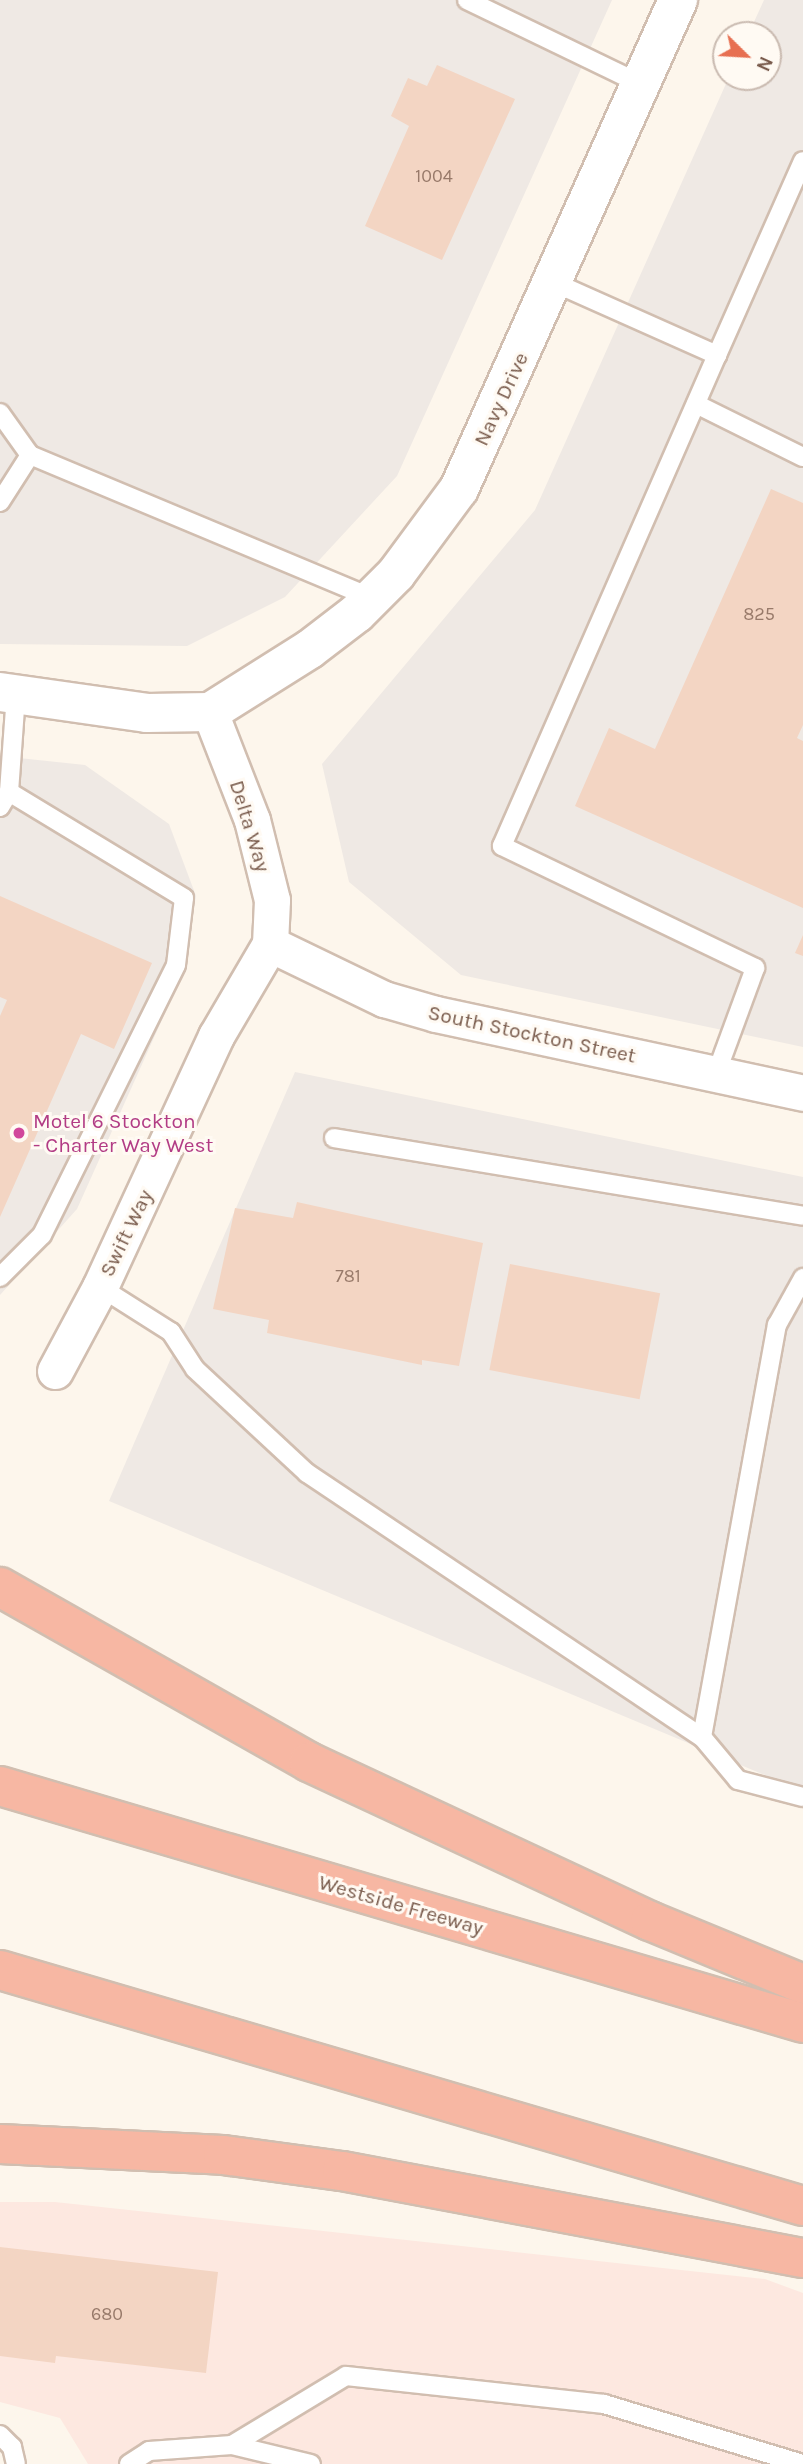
<!DOCTYPE html>
<style>
body{margin:0}
#map{position:relative;width:803px;height:2464px;overflow:hidden;background:#fdf6ec;font-family:Karla,sans-serif}
div>[style]{position:absolute}
.commercial>*{inset:0;background:#fde8e0}
.industrial>*{inset:0;background:#efe9e4}
.building>*{inset:0;background:#f3d5c3;transform-origin:0 0}
.roads{filter:drop-shadow(2px 0 #d1beb0) drop-shadow(-2px 0 #d1beb0) drop-shadow(0 2px #d1beb0) drop-shadow(0 -2px #d1beb0)}
.lane>*{height:18px;margin:-9px;padding:0 9px;transform-origin:9px;border-radius:9px;background:#fff}
.street>*{height:35px;margin:-17.5px;padding:0 17.5px;transform-origin:17.5px;border-radius:17.5px;background:#fff}
.secondary>*{height:38px;margin:-19px;padding:0 19px;transform-origin:19px;border-radius:19px;background:#fff}
.highway>*{height:38px;margin:-19px;padding:0 19px;transform-origin:19px;border-radius:19px;background:#f7b7a3}
.dots>*{width:19px;height:19px;translate:-50% -50%;box-sizing:border-box;border:4px solid #fffaf3;border-radius:50%}
span{translate:-50% -50%;white-space:nowrap;text-align:center;line-height:1.15;-webkit-text-stroke:6px #fffaf3;paint-order:stroke}
.number-label{font-size:18px;color:#987a6a}
.number-label span{-webkit-text-stroke-width:0}
.street-label{font-size:21px;color:#7a5c4d}
.hotel-label{font-size:21px;color:#b23c85}
.left{translate:0 -50%;text-align:left}
.north{position:absolute;left:712px;top:21px;width:70px;height:70px;box-sizing:border-box;background:#fffaf3;border:2px solid #cabbb1;border-radius:50%;rotate:114deg;font-size:19px;font-weight:700;line-height:28px;text-align:center;color:#7a5c4d}
.north::after{content:'';display:block;margin:auto;width:24px;height:32px;background:#e76f51;clip-path:polygon(50% 0,100% 100%,50% 72%,0 100%)}
</style>
<div id="map">
<div class="commercial">
<div style="clip-path:polygon(0 2202px,55px 2202px,765px 2279px,803px 2293px,803px 2464px,88px 2464px,60px 2418px,0 2402px)"></div>
</div>
<div class="industrial">
<div style="clip-path:polygon(0 0,612px 0,397px 476px,285px 597px,187px 646px,0 644px)"></div>
<div style="clip-path:polygon(764px 0,803px 0,803px 1047px,461px 975px,349px 882px,322px 764px,535px 510px,729px 77px,768px 77px,768px 35px,748px 35px)"></div>
<div style="clip-path:polygon(0 756px,85px 765px,169px 824px,196px 896px,183px 973px,77px 1209px,0 1295px)"></div>
<div style="clip-path:polygon(295px 1072px,803px 1177px,803px 1791px,109px 1501px)"></div>
</div>
<div class="building">
<div style="clip-path:polygon(437px 65px,515px 99px,442px 260px,365px 226px,409px 126px,391px 116px,408px 78px,427px 86px)"></div>
<div style="clip-path:polygon(771px 489px,803px 503px,803px 725px,797px 738px,803px 741px,803px 908px,575px 806px,609px 728px,655px 749px)"></div>
<div style="clip-path:polygon(0 896px,152px 963px,114px 1049px,81px 1034px,0 1217px,0 1016px,7px 1000px,0 997px)"></div>
<div style="clip-path:polygon(803px 935px,803px 956px,795px 953px)"></div>
<div style="clip-path:polygon(297px 1202px,483px 1243px,459px 1366px,422px 1360px,422px 1365px,267px 1333px,269px 1320px,213px 1309px,235px 1208px,293px 1218px)"></div>
<div style="left:510px;top:1264px;width:153px;height:108px;rotate:11deg"></div>
<div style="clip-path:polygon(0 2247px,218px 2272px,206px 2373px,56px 2356px,55px 2363px,0 2356px)"></div>
</div>
<div class="roads">
<div class="lane">
<div style="left:467px;top:0;width:193px;rotate:25.8deg"></div>
<div style="left:553px;top:282px;width:180px;rotate:24deg"></div>
<div style="left:717px;top:355px;width:536px;rotate:113.65deg"></div>
<div style="left:502px;top:846px;width:281px;rotate:25.7deg"></div>
<div style="left:755px;top:968px;width:113px;rotate:110.2deg"></div>
<div style="left:717px;top:355px;width:212px;rotate:-66.1deg"></div>
<div style="left:696px;top:404px;width:119px;rotate:26.4deg"></div>
<div style="left:0;top:413px;width:52px;rotate:54.5deg"></div>
<div style="left:30px;top:455px;width:371px;rotate:22.7deg"></div>
<div style="left:0;top:502px;width:56px;rotate:-57.4deg"></div>
<div style="left:0;top:807px;width:17px;rotate:-59deg"></div>
<div style="left:9px;top:792px;width:98px;rotate:-85.9deg"></div>
<div style="left:334px;top:1138px;width:475px;rotate:9.4deg"></div>
<div style="left:0;top:1277px;width:59px;rotate:-45deg"></div>
<div style="left:42px;top:1235px;width:301px;rotate:-63.6deg"></div>
<div style="left:176px;top:965px;width:67px;rotate:-83.2deg"></div>
<div style="left:184px;top:898px;width:205px;rotate:-148.8deg"></div>
<div style="left:100px;top:1287px;width:84px;rotate:32.4deg"></div>
<div style="left:171px;top:1332px;width:44px;rotate:57deg"></div>
<div style="left:195px;top:1369px;width:153px;rotate:42.9deg"></div>
<div style="left:307px;top:1473px;width:475px;rotate:33.8deg"></div>
<div style="left:702px;top:1737px;width:419px;rotate:-79.7deg"></div>
<div style="left:777px;top:1325px;width:54px;rotate:-61deg"></div>
<div style="left:702px;top:1737px;width:56px;rotate:50.1deg"></div>
<div style="left:738px;top:1780px;width:67px;rotate:14.7deg"></div>
<div style="left:0;top:2435px;width:17px;rotate:45deg"></div>
<div style="left:12px;top:2447px;width:17px;rotate:77deg"></div>
<div style="left:232px;top:2445px;width:81px;rotate:13.5deg"></div>
<div style="left:129px;top:2464px;width:24px;rotate:-33deg"></div>
<div style="left:149px;top:2451px;width:83px;rotate:-4.1deg"></div>
<div style="left:232px;top:2445px;width:133px;rotate:-31.2deg"></div>
<div style="left:346px;top:2376px;width:260px;rotate:6.2deg"></div>
<div style="left:604px;top:2404px;width:208px;rotate:16.8deg"></div>
</div>
<div class="street">
<div style="left:270px;top:944px;width:127px;rotate:25.8deg"></div>
<div style="left:384px;top:999px;width:54px;rotate:16.1deg"></div>
<div style="left:436px;top:1014px;width:375px;rotate:12.1deg"></div>
<div style="left:55px;top:1371px;width:95px;rotate:-61.8deg"></div>
<div style="left:100px;top:1287px;width:277px;rotate:-65.2deg"></div>
<div style="left:216px;top:1036px;width:107px;rotate:-59.6deg"></div>
<div style="left:270px;top:944px;width:44px;rotate:-87.4deg"></div>
<div style="left:272px;top:900px;width:82px;rotate:-104deg"></div>
<div style="left:252px;top:820px;width:116px;rotate:-111.3deg"></div>
</div>
<div class="secondary">
<div style="left:0;top:692px;width:148px;rotate:8.1deg"></div>
<div style="left:147px;top:713px;width:63px;rotate:-0.9deg"></div>
<div style="left:210px;top:712px;width:118px;rotate:-32.2deg"></div>
<div style="left:310px;top:649px;width:59px;rotate:-37.5deg"></div>
<div style="left:357px;top:613px;width:55px;rotate:-45deg"></div>
<div style="left:396px;top:574px;width:106px;rotate:-53.5deg"></div>
<div style="left:459px;top:489px;width:536px;rotate:-65.87deg"></div>
</div>
<div class="highway">
<div style="left:0;top:1587px;width:355px;rotate:29.5deg"></div>
<div style="left:309px;top:1762px;width:376px;rotate:25deg"></div>
<div style="left:650px;top:1921px;width:165px;rotate:22.4deg"></div>
<div style="left:0;top:1786px;width:837px;rotate:16.44deg"></div>
<div style="left:0;top:1970px;width:837px;rotate:16.38deg"></div>
<div style="left:0;top:2144px;width:223px;rotate:2.8deg"></div>
<div style="left:223px;top:2155px;width:120px;rotate:7.7deg"></div>
<div style="left:342px;top:2171px;width:469px;rotate:10.7deg"></div>
</div>
</div>
<div class="dots">
<div style="left:19px;top:1133px;background:#d1479c"></div>
</div>
<div class="number-label">
<span style="left:434px;top:176px">1004</span>
<span style="left:759px;top:614px">825</span>
<span style="left:348px;top:1276px">781</span>
<span style="left:107px;top:2314px">680</span>
</div>
<div class="street-label">
<span style="left:501px;top:399px;rotate:-65deg">Navy Drive</span>
<span style="left:250px;top:826px;rotate:73deg">Delta Way</span>
<span style="left:532px;top:1034px;rotate:12deg">South Stockton Street</span>
<span style="left:126px;top:1233px;rotate:-64deg">Swift Way</span>
<span style="left:401px;top:1905px;rotate:16deg">Westside Freeway</span>
</div>
<div class="hotel-label">
<span class="left" style="left:33px;top:1133px">Motel 6 Stockton<br>- Charter Way West</span>
</div>
<div class="north">N</div>
</div>
